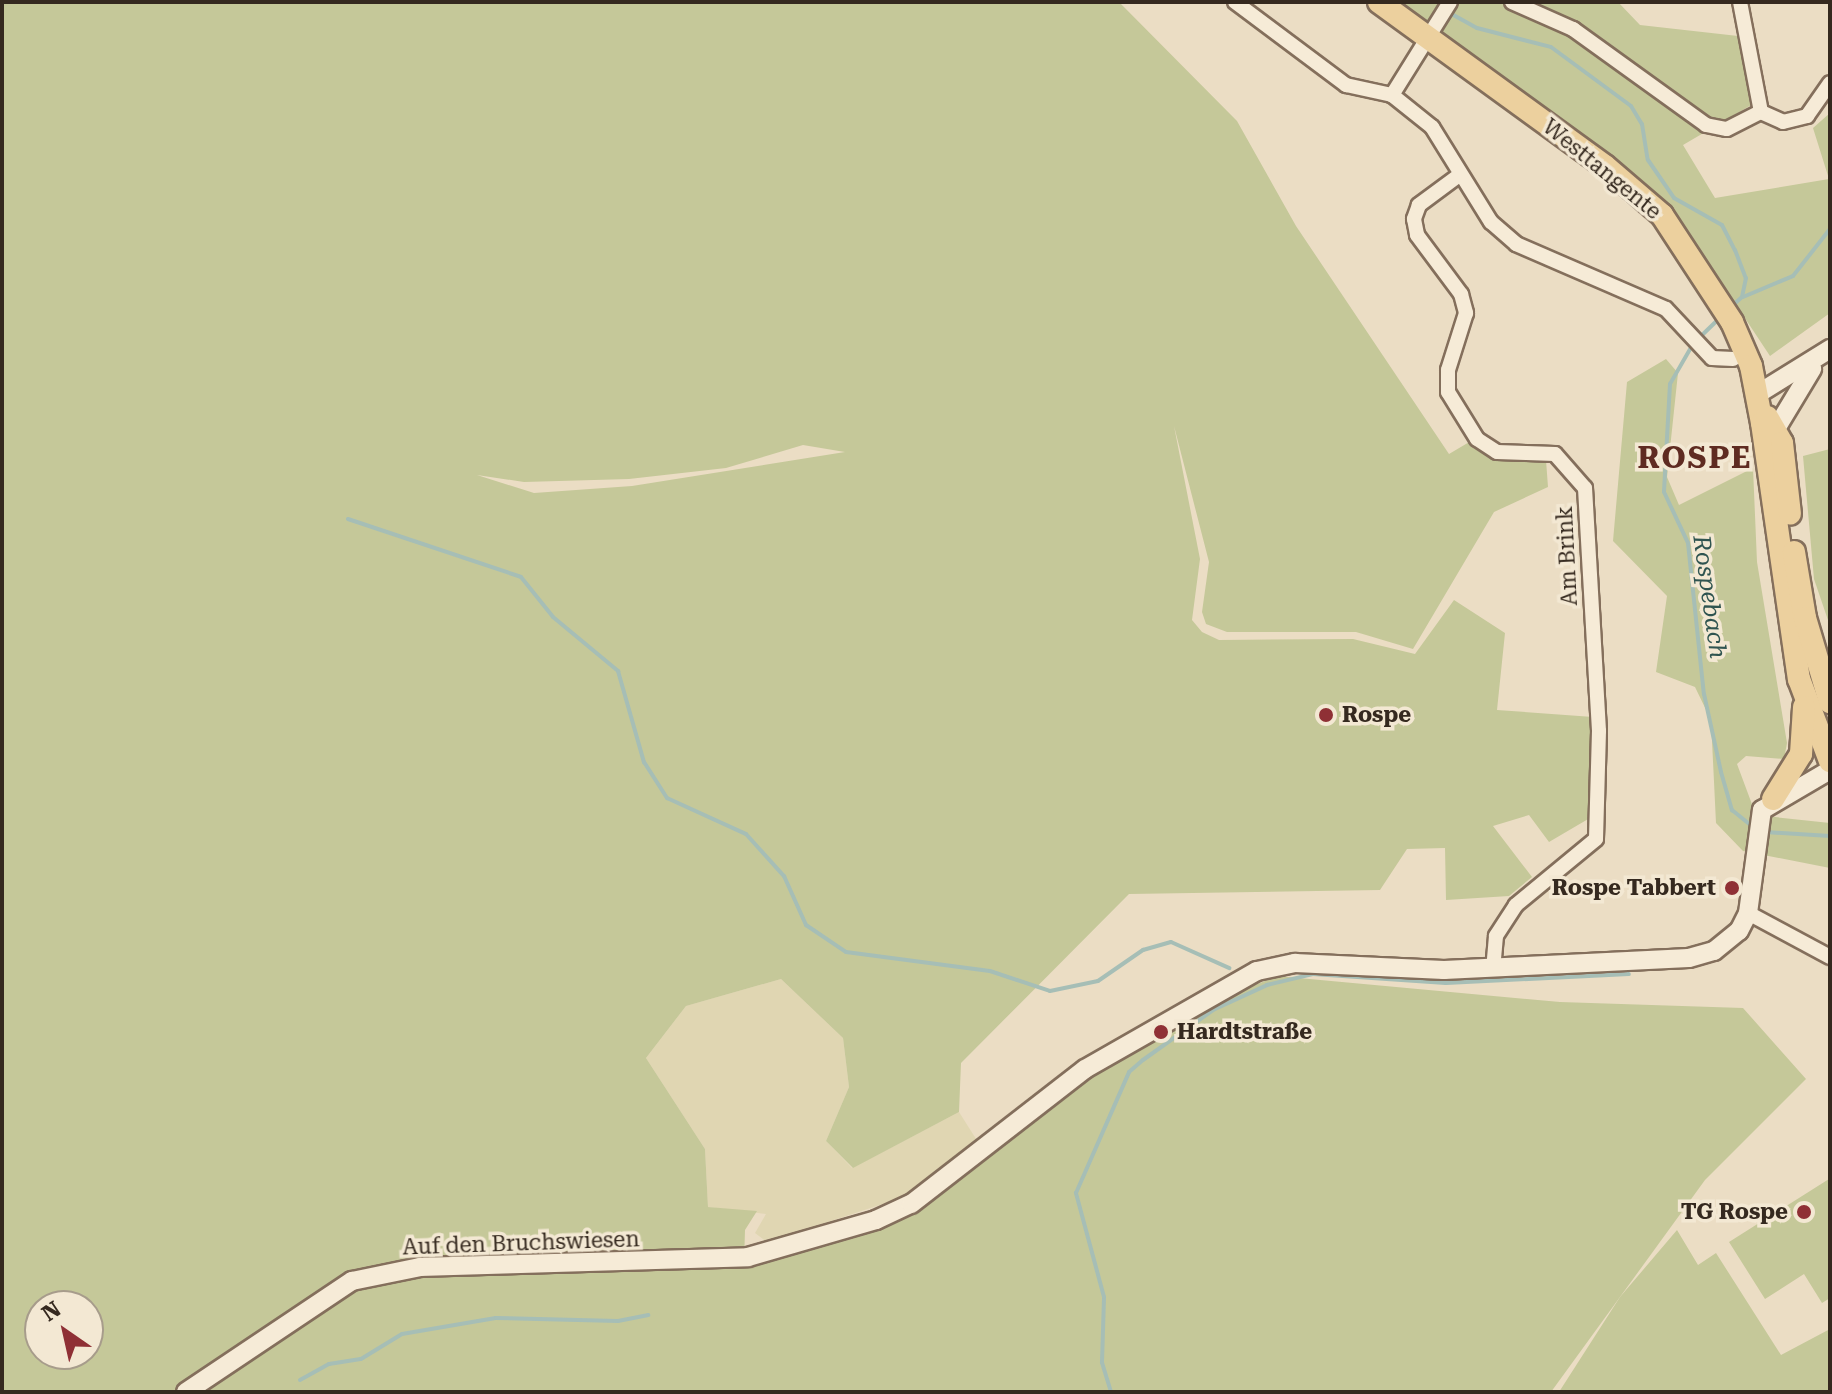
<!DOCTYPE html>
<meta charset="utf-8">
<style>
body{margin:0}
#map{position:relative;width:1832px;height:1394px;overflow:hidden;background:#ebddc4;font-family:"Roboto Serif",serif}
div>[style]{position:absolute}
.farmland>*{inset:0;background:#e0d6b2}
.green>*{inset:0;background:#c5c899}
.stream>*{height:4px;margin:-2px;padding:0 2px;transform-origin:2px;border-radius:2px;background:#a6beb6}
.roads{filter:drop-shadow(2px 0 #846f5c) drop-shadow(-2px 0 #846f5c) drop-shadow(0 2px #846f5c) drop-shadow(0 -2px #846f5c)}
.minor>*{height:14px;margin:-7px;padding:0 7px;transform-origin:7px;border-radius:7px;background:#f6ebd7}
.tertiary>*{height:18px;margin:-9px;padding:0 9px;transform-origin:9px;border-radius:9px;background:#f6ebd7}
.primary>*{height:22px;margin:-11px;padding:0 11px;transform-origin:11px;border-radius:11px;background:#ecd09e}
.dots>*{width:22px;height:22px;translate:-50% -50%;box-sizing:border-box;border:4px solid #f3e8d3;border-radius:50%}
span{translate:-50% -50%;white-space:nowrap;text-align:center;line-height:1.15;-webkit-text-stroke:7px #f3e8d3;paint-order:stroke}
.street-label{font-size:22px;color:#35291f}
.poi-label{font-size:22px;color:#35291f;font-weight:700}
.left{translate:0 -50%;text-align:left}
.right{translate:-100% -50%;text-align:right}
.water-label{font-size:24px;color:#2f5450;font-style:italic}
.district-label{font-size:30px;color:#5f2b21;font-weight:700;letter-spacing:2px}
.frame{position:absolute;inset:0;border:4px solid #35291f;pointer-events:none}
.north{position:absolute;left:24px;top:1290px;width:80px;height:80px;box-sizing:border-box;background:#f3e8d3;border:2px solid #a79c8b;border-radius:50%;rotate:326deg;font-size:22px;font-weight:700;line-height:32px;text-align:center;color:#35291f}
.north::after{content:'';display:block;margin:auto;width:28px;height:36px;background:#8f3035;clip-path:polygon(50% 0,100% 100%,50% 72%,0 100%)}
</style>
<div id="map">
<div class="farmland">
<div style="clip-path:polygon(781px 979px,843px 1038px,849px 1087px,826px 1141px,852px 1168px,959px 1112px,978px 1142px,904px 1197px,767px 1242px,755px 1233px,766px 1214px,708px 1207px,705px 1149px,646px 1058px,686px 1006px)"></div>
</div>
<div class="green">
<div style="clip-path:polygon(evenodd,2px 2px,1119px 2px,1237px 121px,1296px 226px,1449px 454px,1471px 441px,1497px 459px,1546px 460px,1548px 487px,1494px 512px,1413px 649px,1356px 632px,1227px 632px,1206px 624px,1202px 612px,1209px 562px,1174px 426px,1200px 559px,1192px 620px,1202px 632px,1219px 640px,1353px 639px,1415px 654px,1454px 600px,1505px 633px,1497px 710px,1593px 717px,1595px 815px,1549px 842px,1529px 815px,1493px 826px,1532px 877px,1509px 896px,1446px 900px,1445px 848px,1407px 849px,1380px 890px,1129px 894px,961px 1063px,959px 1112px,853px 1168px,826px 1141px,849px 1087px,843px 1038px,781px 979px,686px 1006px,646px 1058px,705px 1149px,708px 1207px,757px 1211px,745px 1230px,744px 1264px,784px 1257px,906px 1215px,1103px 1070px,1212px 1003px,1277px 976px,1560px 1002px,1743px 1008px,1806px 1079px,1705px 1180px,1551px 1392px,2px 1392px,2px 2px,803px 445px,845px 452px,632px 486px,534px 493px,477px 475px,524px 482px,629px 479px,726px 468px,803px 445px,2px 2px,40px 1306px,88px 1306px,88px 1354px,40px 1354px,40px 1306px)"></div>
<div style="clip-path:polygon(1388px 2px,1618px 2px,1640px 25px,1738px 36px,1753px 104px,1683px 145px,1715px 198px,1829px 179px,1813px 128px,1830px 113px,1830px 313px,1770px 356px,1670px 205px,1612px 157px)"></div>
<div style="clip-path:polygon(1666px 359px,1678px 373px,1667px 477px,1679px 505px,1753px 468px,1757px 562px,1787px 743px,1784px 759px,1746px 756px,1737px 764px,1756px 815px,1830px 823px,1830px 868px,1743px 851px,1716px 823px,1711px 720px,1695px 687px,1656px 672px,1667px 596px,1613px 541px,1627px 382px)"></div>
<div style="clip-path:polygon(1830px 449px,1830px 626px,1814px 579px,1803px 456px)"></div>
<div style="clip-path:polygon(1829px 1179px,1830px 1298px,1822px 1303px,1804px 1274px,1765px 1299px,1729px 1242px)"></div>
<div style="clip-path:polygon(1677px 1230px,1698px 1265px,1716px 1253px,1781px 1355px,1830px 1329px,1830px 1392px,1559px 1392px,1620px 1297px)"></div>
</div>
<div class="stream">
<div style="left:1448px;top:12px;width:33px;rotate:29deg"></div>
<div style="left:1477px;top:28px;width:76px;rotate:14.4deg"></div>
<div style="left:1551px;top:47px;width:99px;rotate:36.4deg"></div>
<div style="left:1631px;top:106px;width:21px;rotate:59deg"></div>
<div style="left:1642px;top:124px;width:36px;rotate:81deg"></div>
<div style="left:1648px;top:160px;width:46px;rotate:55.6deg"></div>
<div style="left:1674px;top:198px;width:55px;rotate:29.4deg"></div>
<div style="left:1722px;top:225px;width:28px;rotate:63deg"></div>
<div style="left:1735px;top:250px;width:30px;rotate:69deg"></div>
<div style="left:1746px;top:278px;width:19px;rotate:102deg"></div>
<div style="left:1742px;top:297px;width:15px;rotate:138deg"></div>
<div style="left:1743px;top:297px;width:54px;rotate:-22.8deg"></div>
<div style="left:1793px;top:276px;width:60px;rotate:-51.8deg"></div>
<div style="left:1699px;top:338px;width:28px;rotate:-44deg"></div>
<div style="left:1693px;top:344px;width:46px;rotate:119.9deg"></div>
<div style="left:1670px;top:384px;width:108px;rotate:93.2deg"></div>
<div style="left:1664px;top:492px;width:56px;rotate:64.8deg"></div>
<div style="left:1688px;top:543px;width:152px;rotate:84deg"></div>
<div style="left:1704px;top:694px;width:80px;rotate:77.7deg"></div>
<div style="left:1721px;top:772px;width:40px;rotate:74deg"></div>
<div style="left:1732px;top:810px;width:27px;rotate:39deg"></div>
<div style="left:348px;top:519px;width:182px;rotate:18.5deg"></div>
<div style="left:521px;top:577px;width:51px;rotate:51.3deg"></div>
<div style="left:553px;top:617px;width:85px;rotate:39.7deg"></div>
<div style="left:618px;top:671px;width:95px;rotate:74.1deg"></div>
<div style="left:644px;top:762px;width:43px;rotate:57.4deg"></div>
<div style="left:667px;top:798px;width:87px;rotate:24.5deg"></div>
<div style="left:746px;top:834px;width:57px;rotate:47.9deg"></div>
<div style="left:784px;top:876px;width:54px;rotate:65.8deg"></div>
<div style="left:806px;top:925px;width:48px;rotate:34deg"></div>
<div style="left:846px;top:952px;width:145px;rotate:7.5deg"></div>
<div style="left:990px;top:971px;width:63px;rotate:18.4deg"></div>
<div style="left:1050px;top:991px;width:49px;rotate:-11.8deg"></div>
<div style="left:1098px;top:981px;width:55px;rotate:-34.6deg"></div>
<div style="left:1143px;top:950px;width:29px;rotate:-16deg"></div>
<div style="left:1171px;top:942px;width:64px;rotate:24.1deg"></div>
<div style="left:1765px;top:832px;width:65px;rotate:3.5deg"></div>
<div style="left:300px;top:1380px;width:33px;rotate:-29deg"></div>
<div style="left:329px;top:1364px;width:32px;rotate:-9deg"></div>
<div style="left:361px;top:1359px;width:48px;rotate:-31.4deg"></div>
<div style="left:402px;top:1334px;width:95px;rotate:-9.7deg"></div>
<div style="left:496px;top:1318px;width:122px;rotate:1.4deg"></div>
<div style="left:618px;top:1321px;width:31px;rotate:-11deg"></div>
<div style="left:1111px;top:1392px;width:31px;rotate:-107deg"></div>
<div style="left:1102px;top:1362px;width:65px;rotate:-88.2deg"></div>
<div style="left:1104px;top:1297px;width:108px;rotate:-105.1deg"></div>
<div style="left:1076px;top:1193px;width:132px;rotate:-66.3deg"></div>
<div style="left:1129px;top:1072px;width:18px;rotate:-41deg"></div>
<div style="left:1143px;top:1060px;width:86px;rotate:-35.5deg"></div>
<div style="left:1213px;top:1010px;width:60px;rotate:-24.8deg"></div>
<div style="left:1267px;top:985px;width:47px;rotate:-13.4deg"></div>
<div style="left:1313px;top:974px;width:133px;rotate:3.9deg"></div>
<div style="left:1446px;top:983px;width:183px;rotate:-2.8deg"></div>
</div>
<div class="roads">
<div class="minor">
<div style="left:1235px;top:2px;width:139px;rotate:36.8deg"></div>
<div style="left:1346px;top:85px;width:47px;rotate:12.3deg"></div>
<div style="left:1450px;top:2px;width:110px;rotate:121.9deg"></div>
<div style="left:1392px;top:95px;width:51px;rotate:38.7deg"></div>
<div style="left:1432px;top:127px;width:112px;rotate:58.2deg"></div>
<div style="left:1491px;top:222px;width:33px;rotate:41deg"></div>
<div style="left:1516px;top:244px;width:163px;rotate:23.4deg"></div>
<div style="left:1666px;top:309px;width:67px;rotate:46.8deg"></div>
<div style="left:1712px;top:358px;width:21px;rotate:3deg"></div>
<div style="left:1512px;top:2px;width:67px;rotate:23.9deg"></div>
<div style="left:1573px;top:29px;width:164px;rotate:35.8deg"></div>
<div style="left:1706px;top:125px;width:21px;rotate:11deg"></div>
<div style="left:1727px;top:129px;width:38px;rotate:-27deg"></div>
<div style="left:1761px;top:112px;width:112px;rotate:-100.8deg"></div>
<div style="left:1761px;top:112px;width:24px;rotate:24deg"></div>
<div style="left:1783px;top:122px;width:25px;rotate:-14deg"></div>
<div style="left:1807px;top:116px;width:40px;rotate:-55.1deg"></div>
<div style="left:1458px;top:176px;width:49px;rotate:143.4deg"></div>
<div style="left:1419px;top:205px;width:15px;rotate:110deg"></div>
<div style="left:1414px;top:219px;width:16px;rotate:79deg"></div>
<div style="left:1417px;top:235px;width:74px;rotate:53.3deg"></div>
<div style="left:1461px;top:294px;width:20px;rotate:75deg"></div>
<div style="left:1466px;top:313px;width:60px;rotate:107.5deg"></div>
<div style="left:1448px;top:370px;width:22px;rotate:90deg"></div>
<div style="left:1448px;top:392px;width:55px;rotate:58.3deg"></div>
<div style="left:1477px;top:439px;width:24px;rotate:33deg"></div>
<div style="left:1497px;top:452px;width:58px;rotate:2deg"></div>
<div style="left:1555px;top:454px;width:45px;rotate:48.6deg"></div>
<div style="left:1585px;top:488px;width:243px;rotate:86.7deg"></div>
<div style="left:1599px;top:731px;width:108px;rotate:91.6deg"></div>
<div style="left:1596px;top:839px;width:104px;rotate:140.5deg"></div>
<div style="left:1516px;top:905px;width:37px;rotate:123deg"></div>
<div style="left:1496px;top:936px;width:32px;rotate:95deg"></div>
<div style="left:1748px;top:913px;width:93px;rotate:28.2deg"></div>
</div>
<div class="tertiary">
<div style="left:1756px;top:395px;width:87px;rotate:-31.9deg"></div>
<div style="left:1774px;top:432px;width:74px;rotate:-58.9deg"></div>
<div style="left:186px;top:1392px;width:200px;rotate:-33.8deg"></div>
<div style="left:352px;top:1281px;width:69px;rotate:-11.6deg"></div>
<div style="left:420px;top:1267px;width:328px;rotate:-1.7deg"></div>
<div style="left:748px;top:1257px;width:133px;rotate:-16.1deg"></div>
<div style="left:876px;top:1220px;width:38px;rotate:-25deg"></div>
<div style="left:911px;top:1204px;width:220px;rotate:-37.8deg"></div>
<div style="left:1085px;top:1069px;width:198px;rotate:-29.7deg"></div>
<div style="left:1257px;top:971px;width:39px;rotate:-12deg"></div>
<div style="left:1295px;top:963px;width:149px;rotate:2.7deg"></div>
<div style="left:1444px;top:970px;width:245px;rotate:-2.8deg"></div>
<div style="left:1689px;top:958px;width:26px;rotate:-16deg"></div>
<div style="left:1714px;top:951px;width:32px;rotate:-39deg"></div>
<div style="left:1739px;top:931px;width:20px;rotate:-63deg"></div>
<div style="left:1748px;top:913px;width:104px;rotate:-82.3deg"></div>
<div style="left:1762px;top:810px;width:79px;rotate:-30.5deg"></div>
</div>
<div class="primary">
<div style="left:1379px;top:2px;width:279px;rotate:36deg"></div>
<div style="left:1605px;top:166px;width:75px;rotate:40.7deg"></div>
<div style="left:1662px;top:215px;width:128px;rotate:56.8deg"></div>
<div style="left:1732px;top:322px;width:48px;rotate:66.6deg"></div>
<div style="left:1751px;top:366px;width:58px;rotate:79.1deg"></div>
<div style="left:1762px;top:423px;width:259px;rotate:81.8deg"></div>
<div style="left:1799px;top:679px;width:88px;rotate:69.3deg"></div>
<div style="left:1767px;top:417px;width:30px;rotate:60deg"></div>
<div style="left:1782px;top:443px;width:71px;rotate:83.6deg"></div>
<div style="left:1794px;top:552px;width:67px;rotate:80.5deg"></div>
<div style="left:1805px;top:618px;width:88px;rotate:73.4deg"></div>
<div style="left:1773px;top:799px;width:53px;rotate:-58.1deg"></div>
<div style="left:1801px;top:754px;width:47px;rotate:-86.3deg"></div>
</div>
</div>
<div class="dots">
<div style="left:1326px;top:715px;background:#8f3035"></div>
<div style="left:1732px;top:888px;background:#8f3035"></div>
<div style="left:1161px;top:1032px;background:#8f3035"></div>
<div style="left:1804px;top:1212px;background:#8f3035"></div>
</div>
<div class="street-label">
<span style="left:1602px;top:169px;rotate:39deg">Westtangente</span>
<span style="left:1567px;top:556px;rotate:-93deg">Am Brink</span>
<span style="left:521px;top:1243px;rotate:-2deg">Auf den Bruchswiesen</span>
</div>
<div class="poi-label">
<span class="left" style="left:1342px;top:715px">Rospe</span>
<span class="right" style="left:1716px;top:888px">Rospe Tabbert</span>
<span class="left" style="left:1177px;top:1032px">Hardtstraße</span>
<span class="right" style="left:1788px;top:1212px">TG Rospe</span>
</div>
<div class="water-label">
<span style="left:1709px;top:597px;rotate:82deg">Rospebach</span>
</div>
<div class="district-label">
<span style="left:1695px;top:458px">ROSPE</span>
</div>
<div class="frame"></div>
<div class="north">N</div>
</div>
